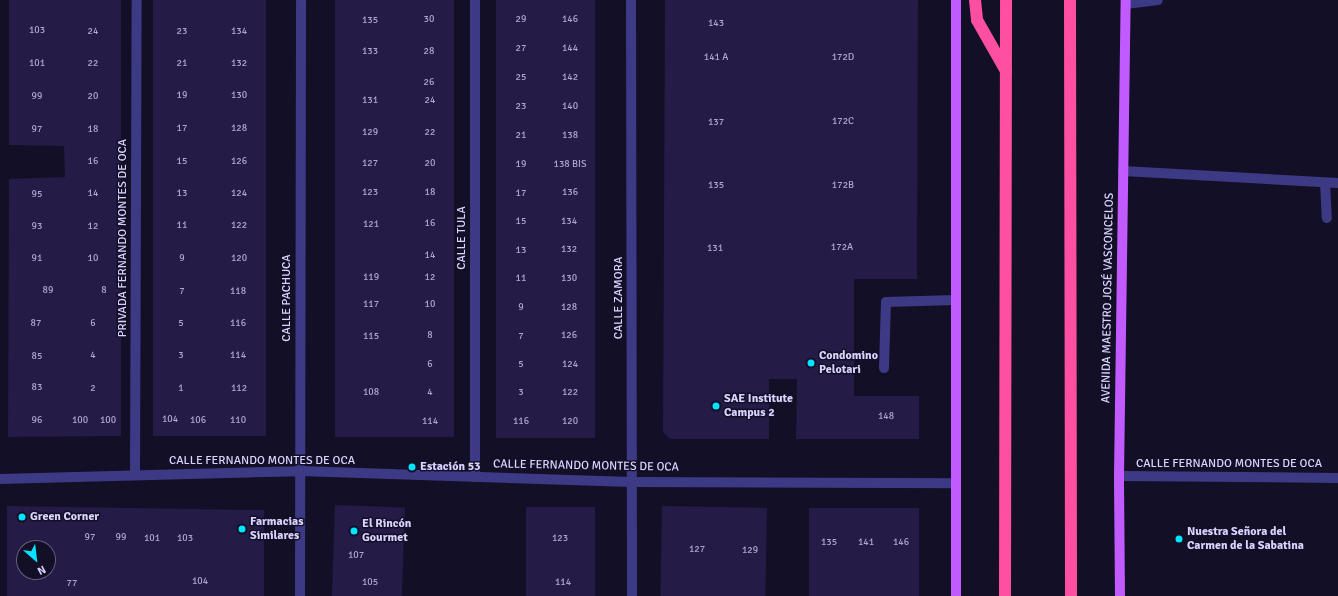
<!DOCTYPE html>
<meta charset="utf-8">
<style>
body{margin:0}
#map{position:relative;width:1338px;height:596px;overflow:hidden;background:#130f26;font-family:Signika,sans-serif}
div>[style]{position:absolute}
.building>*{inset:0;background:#241b47;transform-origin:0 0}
.minor>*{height:10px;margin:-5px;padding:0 5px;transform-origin:5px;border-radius:5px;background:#3d3a85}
.major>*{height:10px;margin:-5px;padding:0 5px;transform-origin:5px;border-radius:5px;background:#c25bff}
.highway>*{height:12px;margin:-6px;padding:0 6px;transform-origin:6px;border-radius:6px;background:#ff4fa3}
.dots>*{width:11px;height:11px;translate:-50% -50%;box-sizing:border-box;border:2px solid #130f26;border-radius:50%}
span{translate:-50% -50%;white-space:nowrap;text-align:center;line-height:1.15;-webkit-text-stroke:3px #130f26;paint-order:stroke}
.number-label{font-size:10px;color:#aca6d1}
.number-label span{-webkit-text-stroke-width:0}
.street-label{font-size:12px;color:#d9d4ff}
.poi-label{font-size:12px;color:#d9d4ff;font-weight:700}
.left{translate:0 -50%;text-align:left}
.north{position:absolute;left:16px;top:540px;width:40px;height:40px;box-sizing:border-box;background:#130f26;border:1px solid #625e7d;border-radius:50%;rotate:152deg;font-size:11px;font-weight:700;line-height:16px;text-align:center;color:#d9d4ff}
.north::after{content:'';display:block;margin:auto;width:14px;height:18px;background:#00e5ff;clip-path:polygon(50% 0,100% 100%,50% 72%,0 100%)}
</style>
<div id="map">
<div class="building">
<div style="clip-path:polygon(9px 0,121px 0,121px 436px,8px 437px,9px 179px,65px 177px,64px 146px,9px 145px)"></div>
<div style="left:153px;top:0;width:113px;height:436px"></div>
<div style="left:335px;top:0;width:119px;height:437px"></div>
<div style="left:496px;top:0;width:99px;height:438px"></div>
<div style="clip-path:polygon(665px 0,918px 0,917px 279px,854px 279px,854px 396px,919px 396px,919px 439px,796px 439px,797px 379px,769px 379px,769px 439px,670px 439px,663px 432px)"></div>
<div style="left:335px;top:505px;width:70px;height:91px;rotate:2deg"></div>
<div style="clip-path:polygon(evenodd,7px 506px,264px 510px,264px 596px,7px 596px,7px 506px,24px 548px,48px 548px,48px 572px,24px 572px,24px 548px)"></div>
<div style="left:662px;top:506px;width:105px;height:90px;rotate:1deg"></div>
<div style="left:526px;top:507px;width:69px;height:89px"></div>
<div style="left:809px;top:508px;width:110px;height:88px"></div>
</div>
<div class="minor">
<div style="left:475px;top:0;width:477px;rotate:90deg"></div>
<div style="left:631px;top:0;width:596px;rotate:89.9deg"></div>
<div style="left:1126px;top:4px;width:32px;rotate:-7deg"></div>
<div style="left:1123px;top:171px;width:215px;rotate:3.2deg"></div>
<div style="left:1325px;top:183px;width:35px;rotate:87deg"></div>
<div style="left:884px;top:368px;width:66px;rotate:-88.3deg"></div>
<div style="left:886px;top:302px;width:70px;rotate:-1.6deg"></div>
<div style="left:135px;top:475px;width:475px;rotate:-89.8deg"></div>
<div style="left:1119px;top:476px;width:219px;rotate:0.5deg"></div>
<div style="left:0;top:479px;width:300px;rotate:-1.5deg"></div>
<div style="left:300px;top:471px;width:332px;rotate:1.9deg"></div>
<div style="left:632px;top:482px;width:324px;rotate:0.2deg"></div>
<div style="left:300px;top:596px;width:596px;rotate:-89.9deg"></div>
</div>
<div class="major">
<div style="left:956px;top:0;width:596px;rotate:90deg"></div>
<div style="left:1120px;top:596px;width:120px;rotate:-90.5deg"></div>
<div style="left:1119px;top:476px;width:476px;rotate:-89.2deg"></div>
</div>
<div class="highway">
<div style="left:975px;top:0;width:20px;rotate:84deg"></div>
<div style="left:977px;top:20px;width:59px;rotate:60.4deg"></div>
<div style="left:1070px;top:0;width:596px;rotate:89.9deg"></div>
<div style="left:1005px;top:596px;width:596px;rotate:-89.9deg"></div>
</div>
<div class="dots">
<div style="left:811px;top:363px;background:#00e5ff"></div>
<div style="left:716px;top:406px;background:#00e5ff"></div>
<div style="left:412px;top:467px;background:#00e5ff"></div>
<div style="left:22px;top:517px;background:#00e5ff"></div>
<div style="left:242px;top:529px;background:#00e5ff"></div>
<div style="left:354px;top:531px;background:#00e5ff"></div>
<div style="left:1179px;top:539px;background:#00e5ff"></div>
</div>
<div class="number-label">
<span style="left:429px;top:20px">30</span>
<span style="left:521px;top:20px">29</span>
<span style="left:570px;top:20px">146</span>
<span style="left:370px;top:21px">135</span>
<span style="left:716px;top:24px">143</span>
<span style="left:37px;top:31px">103</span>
<span style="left:93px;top:32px">24</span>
<span style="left:182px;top:32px">23</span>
<span style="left:239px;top:32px">134</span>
<span style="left:521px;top:49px">27</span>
<span style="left:570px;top:49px">144</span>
<span style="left:370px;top:52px">133</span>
<span style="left:429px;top:52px">28</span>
<span style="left:716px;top:58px">141 A</span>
<span style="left:843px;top:58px">172D</span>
<span style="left:37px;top:64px">101</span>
<span style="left:93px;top:64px">22</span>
<span style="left:182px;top:64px">21</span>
<span style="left:239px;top:64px">132</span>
<span style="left:521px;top:78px">25</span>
<span style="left:570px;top:78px">142</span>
<span style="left:429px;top:83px">26</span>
<span style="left:182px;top:96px">19</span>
<span style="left:239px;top:96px">130</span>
<span style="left:37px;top:97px">99</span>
<span style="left:93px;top:97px">20</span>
<span style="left:370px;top:101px">131</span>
<span style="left:430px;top:101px">24</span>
<span style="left:521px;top:107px">23</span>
<span style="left:570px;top:107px">140</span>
<span style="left:843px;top:122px">172C</span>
<span style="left:716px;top:123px">137</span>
<span style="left:182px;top:129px">17</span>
<span style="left:239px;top:129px">128</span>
<span style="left:37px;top:130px">97</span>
<span style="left:93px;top:130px">18</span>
<span style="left:370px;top:133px">129</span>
<span style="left:430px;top:133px">22</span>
<span style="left:521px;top:136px">21</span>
<span style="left:570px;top:136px">138</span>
<span style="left:93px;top:162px">16</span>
<span style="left:182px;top:162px">15</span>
<span style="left:239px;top:162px">126</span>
<span style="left:370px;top:164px">127</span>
<span style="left:430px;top:164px">20</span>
<span style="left:521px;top:165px">19</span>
<span style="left:570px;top:165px">138 BIS</span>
<span style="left:716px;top:186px">135</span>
<span style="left:843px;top:186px">172B</span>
<span style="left:370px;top:193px">123</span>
<span style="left:430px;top:193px">18</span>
<span style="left:570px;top:193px">136</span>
<span style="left:93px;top:194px">14</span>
<span style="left:182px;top:194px">13</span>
<span style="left:239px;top:194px">124</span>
<span style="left:521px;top:194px">17</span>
<span style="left:37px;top:195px">95</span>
<span style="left:521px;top:222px">15</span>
<span style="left:569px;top:222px">134</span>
<span style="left:430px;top:224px">16</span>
<span style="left:371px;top:225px">121</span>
<span style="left:182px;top:226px">11</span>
<span style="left:239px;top:226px">122</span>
<span style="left:37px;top:227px">93</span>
<span style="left:93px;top:227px">12</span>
<span style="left:842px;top:248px">172A</span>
<span style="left:715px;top:249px">131</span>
<span style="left:569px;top:250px">132</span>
<span style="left:521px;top:251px">13</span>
<span style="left:430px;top:256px">14</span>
<span style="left:37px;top:259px">91</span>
<span style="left:93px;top:259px">10</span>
<span style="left:182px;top:259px">9</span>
<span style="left:239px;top:259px">120</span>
<span style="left:371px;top:278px">119</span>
<span style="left:430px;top:278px">12</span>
<span style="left:521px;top:279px">11</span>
<span style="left:569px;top:279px">130</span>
<span style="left:48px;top:291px">89</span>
<span style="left:104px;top:291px">8</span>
<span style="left:182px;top:292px">7</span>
<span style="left:238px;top:292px">118</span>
<span style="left:371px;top:305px">117</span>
<span style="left:430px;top:305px">10</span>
<span style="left:521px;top:308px">9</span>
<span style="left:569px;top:308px">128</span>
<span style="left:36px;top:324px">87</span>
<span style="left:93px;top:324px">6</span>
<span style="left:181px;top:324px">5</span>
<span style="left:238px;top:324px">116</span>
<span style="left:430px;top:336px">8</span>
<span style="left:569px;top:336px">126</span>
<span style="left:371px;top:337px">115</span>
<span style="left:521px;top:337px">7</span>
<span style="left:93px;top:356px">4</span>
<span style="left:181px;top:356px">3</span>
<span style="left:238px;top:356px">114</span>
<span style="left:37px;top:357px">85</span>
<span style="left:430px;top:365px">6</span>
<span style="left:521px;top:365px">5</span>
<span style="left:570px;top:365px">124</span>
<span style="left:37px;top:388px">83</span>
<span style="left:93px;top:389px">2</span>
<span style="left:181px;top:389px">1</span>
<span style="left:239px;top:389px">112</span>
<span style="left:371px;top:393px">108</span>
<span style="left:430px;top:393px">4</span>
<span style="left:521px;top:393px">3</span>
<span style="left:570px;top:393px">122</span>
<span style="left:886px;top:417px">148</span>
<span style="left:170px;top:420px">104</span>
<span style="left:37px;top:421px">96</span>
<span style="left:80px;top:421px">100</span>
<span style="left:108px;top:421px">100</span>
<span style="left:198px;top:421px">106</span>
<span style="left:238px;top:421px">110</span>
<span style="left:430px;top:422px">114</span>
<span style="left:521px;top:422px">116</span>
<span style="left:570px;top:422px">120</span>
<span style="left:90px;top:538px">97</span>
<span style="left:121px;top:538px">99</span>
<span style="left:152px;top:539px">101</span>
<span style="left:185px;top:539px">103</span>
<span style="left:560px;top:539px">123</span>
<span style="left:829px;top:543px">135</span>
<span style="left:866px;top:543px">141</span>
<span style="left:901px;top:543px">146</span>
<span style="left:697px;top:550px">127</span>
<span style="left:750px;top:551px">129</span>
<span style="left:356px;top:556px">107</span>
<span style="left:200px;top:582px">104</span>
<span style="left:370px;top:583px">105</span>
<span style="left:563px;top:583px">114</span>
<span style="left:72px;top:584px">77</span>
</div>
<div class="street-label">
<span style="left:123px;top:238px;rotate:-90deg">PRIVADA FERNANDO MONTES DE OCA</span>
<span style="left:462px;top:238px;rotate:-90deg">CALLE TULA</span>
<span style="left:287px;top:298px;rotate:-90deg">CALLE PACHUCA</span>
<span style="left:619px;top:298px;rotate:-90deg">CALLE ZAMORA</span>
<span style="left:1108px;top:298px;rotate:-89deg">AVENIDA MAESTRO JOSÉ VASCONCELOS</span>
<span style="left:262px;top:461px">CALLE FERNANDO MONTES DE OCA</span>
<span style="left:1229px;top:464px">CALLE FERNANDO MONTES DE OCA</span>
<span style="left:586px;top:466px;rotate:1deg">CALLE FERNANDO MONTES DE OCA</span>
</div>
<div class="poi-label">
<span class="left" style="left:819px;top:363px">Condomino<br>Pelotari</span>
<span class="left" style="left:724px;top:406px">SAE Institute<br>Campus 2</span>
<span class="left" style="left:420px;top:467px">Estación 53</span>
<span class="left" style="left:30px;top:517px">Green Corner</span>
<span class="left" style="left:250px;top:529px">Farmacias<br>Similares</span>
<span class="left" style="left:362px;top:531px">El Rincón<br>Gourmet</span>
<span class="left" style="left:1187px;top:539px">Nuestra Señora del<br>Carmen de la Sabatina</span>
</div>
<div class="north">N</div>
</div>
